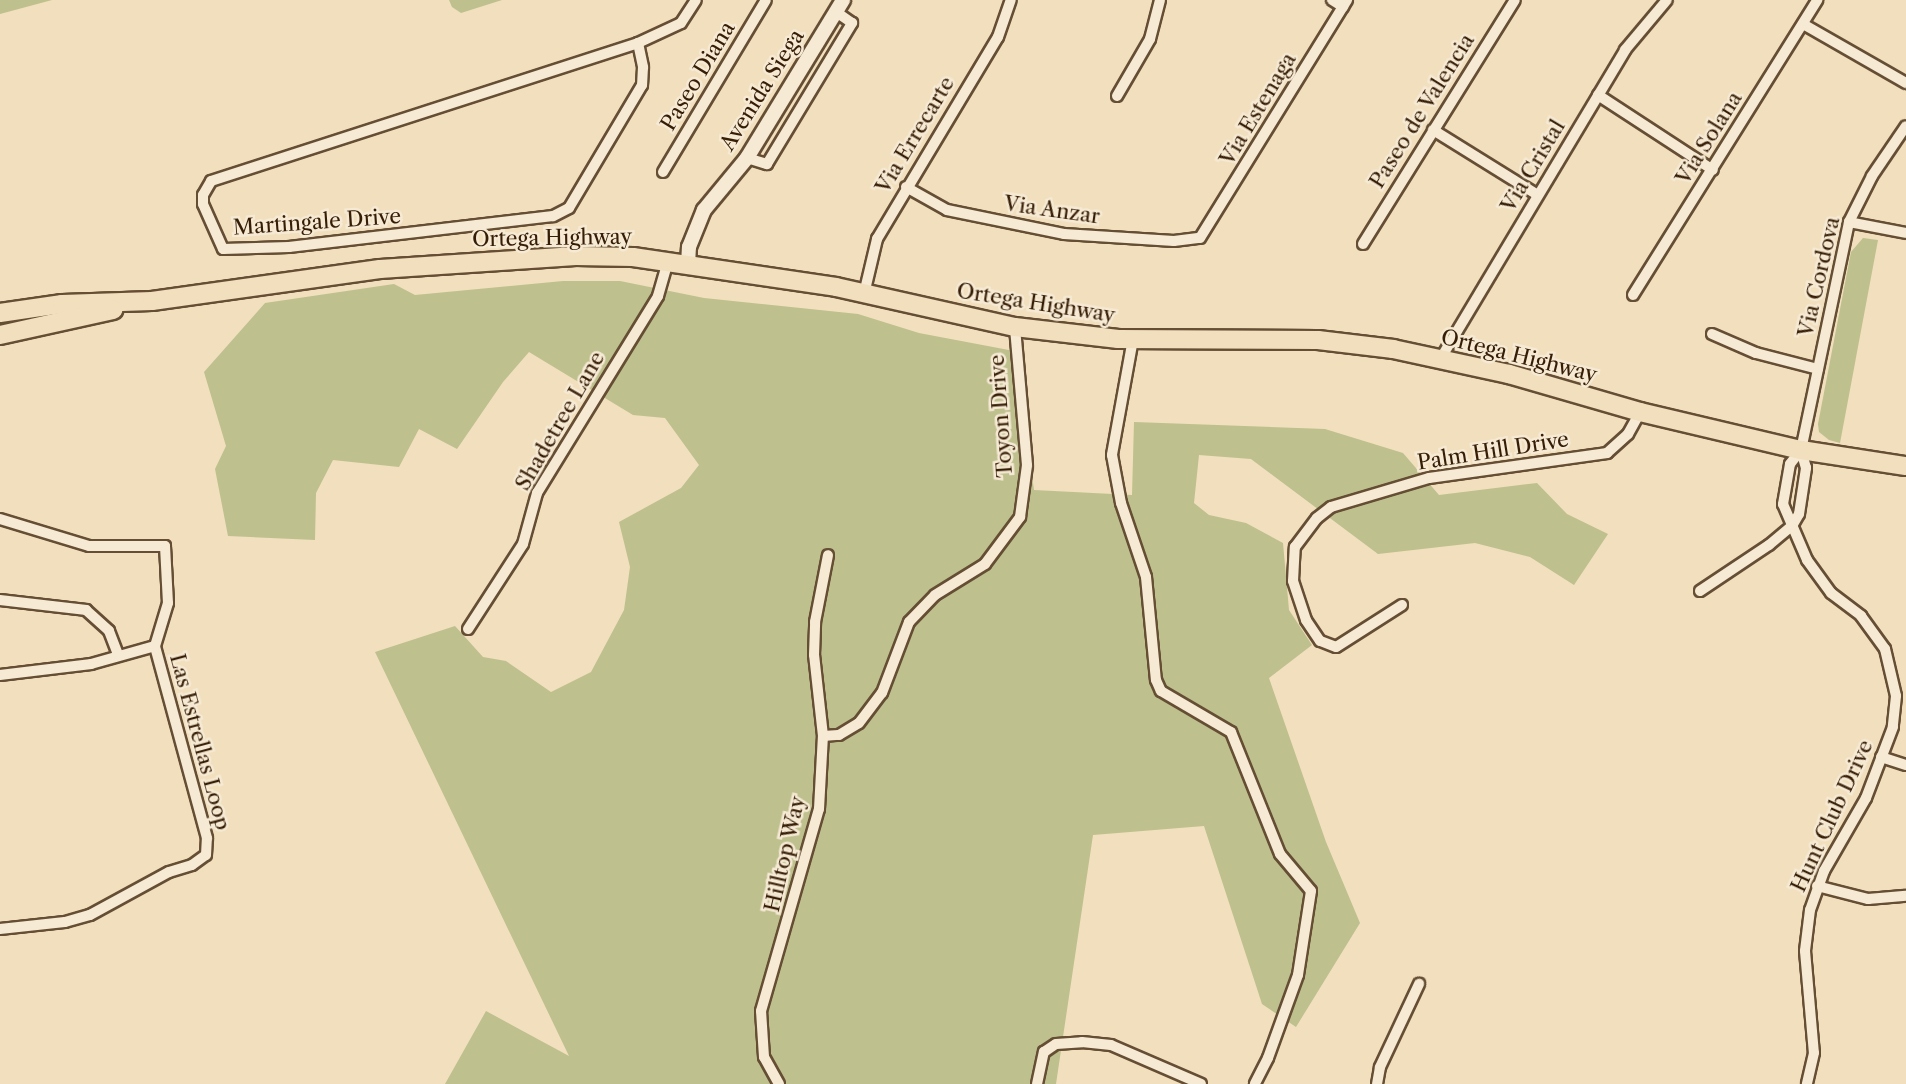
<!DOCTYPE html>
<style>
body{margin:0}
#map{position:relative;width:1906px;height:1084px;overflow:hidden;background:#f1dfbd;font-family:"Libre Caslon Text",serif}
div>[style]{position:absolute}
.green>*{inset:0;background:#bec08e}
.roads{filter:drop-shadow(2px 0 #654e34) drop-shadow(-2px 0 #654e34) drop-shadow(0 2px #654e34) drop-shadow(0 -2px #654e34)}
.minor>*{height:10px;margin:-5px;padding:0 5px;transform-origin:5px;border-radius:5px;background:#f6ead4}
.tertiary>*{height:14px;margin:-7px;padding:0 7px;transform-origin:7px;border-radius:7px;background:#f6ead4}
.primary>*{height:18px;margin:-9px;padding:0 9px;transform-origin:9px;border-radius:9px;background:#f1dfbd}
span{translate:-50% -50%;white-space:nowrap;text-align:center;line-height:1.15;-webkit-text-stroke:5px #f6ead4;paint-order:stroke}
.street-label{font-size:21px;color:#361d06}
</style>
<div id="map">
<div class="green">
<div style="clip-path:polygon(0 0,52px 0,0 14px)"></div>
<div style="clip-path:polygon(449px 0,502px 0,461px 13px,452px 7px)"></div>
<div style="clip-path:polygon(1863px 238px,1878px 240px,1840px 443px,1829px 440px,1819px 432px,1818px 424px,1851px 252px)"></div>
<div style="clip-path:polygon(563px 281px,620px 281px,704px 298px,858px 314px,919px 333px,1014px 351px,1034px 490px,1132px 495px,1134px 422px,1325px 429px,1403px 453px,1439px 495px,1537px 483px,1567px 514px,1608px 534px,1574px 585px,1530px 557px,1475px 543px,1378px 554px,1251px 459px,1199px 455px,1194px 503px,1209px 515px,1246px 523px,1283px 543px,1289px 610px,1312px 645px,1269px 678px,1326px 842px,1360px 923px,1296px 1027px,1262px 1004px,1204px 826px,1093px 835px,1056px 1084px,445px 1084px,486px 1011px,569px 1056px,375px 652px,455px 626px,483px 657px,506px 661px,551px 692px,591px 672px,624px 610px,630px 567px,619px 522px,681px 488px,699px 465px,665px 418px,633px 415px,529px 352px,503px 382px,457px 449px,419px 429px,399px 467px,333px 460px,316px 493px,315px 540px,228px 536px,215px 469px,226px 446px,204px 372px,265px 303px,394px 284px,415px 295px)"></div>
</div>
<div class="roads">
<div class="minor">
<div style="left:1332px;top:0;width:13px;rotate:32deg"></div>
<div style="left:1803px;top:24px;width:119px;rotate:29.8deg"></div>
<div style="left:638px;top:43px;width:25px;rotate:78deg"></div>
<div style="left:643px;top:67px;width:18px;rotate:93deg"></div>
<div style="left:642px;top:85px;width:143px;rotate:120.7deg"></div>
<div style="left:569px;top:208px;width:18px;rotate:153deg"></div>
<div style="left:553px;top:216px;width:266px;rotate:173.3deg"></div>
<div style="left:289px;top:247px;width:66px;rotate:178.3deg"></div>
<div style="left:223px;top:249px;width:49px;rotate:-114deg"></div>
<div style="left:203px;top:204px;width:9px;rotate:-90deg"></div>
<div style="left:203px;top:195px;width:16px;rotate:-60deg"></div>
<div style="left:211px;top:181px;width:449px;rotate:-17.9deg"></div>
<div style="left:638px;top:43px;width:47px;rotate:-24.9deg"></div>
<div style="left:681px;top:23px;width:27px;rotate:-57deg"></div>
<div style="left:1598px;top:95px;width:137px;rotate:33.1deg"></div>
<div style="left:1117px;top:96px;width:66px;rotate:-59.9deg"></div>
<div style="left:1150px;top:39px;width:40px;rotate:-75.6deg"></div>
<div style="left:1433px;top:130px;width:123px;rotate:31.8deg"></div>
<div style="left:747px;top:158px;width:21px;rotate:17deg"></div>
<div style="left:767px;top:164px;width:165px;rotate:-58.9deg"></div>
<div style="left:852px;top:23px;width:19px;rotate:-145deg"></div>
<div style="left:663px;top:172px;width:200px;rotate:-59.1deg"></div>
<div style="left:906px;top:187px;width:47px;rotate:29.3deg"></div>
<div style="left:947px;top:210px;width:119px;rotate:11.6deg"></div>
<div style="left:1064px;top:234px;width:110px;rotate:3.6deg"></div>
<div style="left:1174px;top:241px;width:26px;rotate:-7deg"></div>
<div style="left:1200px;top:238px;width:280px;rotate:-58.3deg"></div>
<div style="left:1849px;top:222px;width:58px;rotate:10.9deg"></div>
<div style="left:1363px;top:244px;width:287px;rotate:-58.1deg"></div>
<div style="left:864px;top:294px;width:57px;rotate:-76.7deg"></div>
<div style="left:877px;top:239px;width:235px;rotate:-59.1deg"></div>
<div style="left:998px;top:37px;width:39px;rotate:-71deg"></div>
<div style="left:1633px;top:295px;width:348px;rotate:-58deg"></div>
<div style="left:1712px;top:334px;width:48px;rotate:23.4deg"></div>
<div style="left:1756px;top:353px;width:64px;rotate:14.5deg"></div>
<div style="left:1133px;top:339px;width:118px;rotate:100.3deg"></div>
<div style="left:1112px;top:455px;width:49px;rotate:79.4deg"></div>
<div style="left:1121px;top:503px;width:78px;rotate:71.3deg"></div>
<div style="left:1146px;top:577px;width:103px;rotate:84.5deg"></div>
<div style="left:1156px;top:680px;width:12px;rotate:66deg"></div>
<div style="left:1161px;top:691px;width:81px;rotate:30.4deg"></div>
<div style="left:1231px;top:732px;width:131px;rotate:68.1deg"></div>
<div style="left:1280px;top:854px;width:48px;rotate:50deg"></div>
<div style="left:1311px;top:891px;width:85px;rotate:98.8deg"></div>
<div style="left:1298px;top:975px;width:88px;rotate:109.9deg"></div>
<div style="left:1268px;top:1058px;width:29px;rotate:117deg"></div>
<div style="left:1441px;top:358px;width:359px;rotate:-59.1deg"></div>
<div style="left:1625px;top:50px;width:65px;rotate:-50deg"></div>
<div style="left:1801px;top:450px;width:18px;rotate:128deg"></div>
<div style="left:1790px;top:464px;width:41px;rotate:99.9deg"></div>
<div style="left:1783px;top:504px;width:61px;rotate:66.8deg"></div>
<div style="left:1807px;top:560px;width:41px;rotate:54deg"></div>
<div style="left:1831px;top:593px;width:38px;rotate:37deg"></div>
<div style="left:1861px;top:616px;width:41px;rotate:54deg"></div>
<div style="left:1885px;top:649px;width:48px;rotate:76.8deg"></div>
<div style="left:1896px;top:696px;width:31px;rotate:96deg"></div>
<div style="left:1893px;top:727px;width:76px;rotate:110.8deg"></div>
<div style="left:1866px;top:798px;width:84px;rotate:119.9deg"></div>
<div style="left:1824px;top:871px;width:41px;rotate:109.7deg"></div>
<div style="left:1810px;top:910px;width:41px;rotate:97deg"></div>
<div style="left:1805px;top:951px;width:102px;rotate:85deg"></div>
<div style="left:1814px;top:1053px;width:32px;rotate:103deg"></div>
<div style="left:0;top:519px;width:93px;rotate:16.9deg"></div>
<div style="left:89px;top:546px;width:76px"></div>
<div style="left:165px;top:546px;width:57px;rotate:87deg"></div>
<div style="left:168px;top:603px;width:45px;rotate:106.8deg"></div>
<div style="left:1700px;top:591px;width:83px;rotate:-33.7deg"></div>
<div style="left:1769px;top:545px;width:30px;rotate:-40deg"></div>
<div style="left:1792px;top:526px;width:14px;rotate:-60deg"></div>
<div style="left:1799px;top:514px;width:47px;rotate:-81.3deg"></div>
<div style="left:1806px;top:468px;width:19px;rotate:-106deg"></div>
<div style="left:1801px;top:450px;width:233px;rotate:-78.1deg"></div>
<div style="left:1849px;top:222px;width:51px;rotate:-63.4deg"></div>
<div style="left:1872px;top:176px;width:60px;rotate:-55.8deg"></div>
<div style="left:0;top:600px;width:87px;rotate:6.6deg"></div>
<div style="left:86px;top:610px;width:31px;rotate:42deg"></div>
<div style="left:109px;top:631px;width:26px;rotate:69deg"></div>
<div style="left:1402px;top:605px;width:78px;rotate:147.5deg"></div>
<div style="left:1336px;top:647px;width:17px;rotate:-159deg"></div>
<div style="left:1320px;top:641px;width:25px;rotate:-124deg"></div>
<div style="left:1306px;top:620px;width:41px;rotate:-108.4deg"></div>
<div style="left:1293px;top:581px;width:34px;rotate:-87deg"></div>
<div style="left:1295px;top:547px;width:36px;rotate:-53deg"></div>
<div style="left:1317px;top:518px;width:18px;rotate:-38deg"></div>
<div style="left:1331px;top:507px;width:102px;rotate:-16.5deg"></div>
<div style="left:1429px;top:478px;width:180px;rotate:-8deg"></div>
<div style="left:1607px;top:453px;width:28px;rotate:-42deg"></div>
<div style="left:1628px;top:434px;width:25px;rotate:-61deg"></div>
<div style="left:468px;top:629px;width:101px;rotate:-57.1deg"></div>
<div style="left:523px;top:544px;width:53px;rotate:-74.6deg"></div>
<div style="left:537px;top:493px;width:231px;rotate:-58.4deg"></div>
<div style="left:658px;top:296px;width:35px;rotate:-74deg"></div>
<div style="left:0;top:675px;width:92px;rotate:-6.9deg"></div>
<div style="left:91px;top:664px;width:66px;rotate:-15.7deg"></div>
<div style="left:823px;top:736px;width:16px;rotate:-4deg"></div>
<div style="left:839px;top:735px;width:23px;rotate:-31deg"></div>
<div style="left:859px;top:723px;width:38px;rotate:-53deg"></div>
<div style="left:882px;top:693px;width:76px;rotate:-69.2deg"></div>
<div style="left:909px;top:622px;width:37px;rotate:-46deg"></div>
<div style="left:935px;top:595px;width:59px;rotate:-31.8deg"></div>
<div style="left:985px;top:564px;width:59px;rotate:-53.3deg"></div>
<div style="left:1020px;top:517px;width:52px;rotate:-82.3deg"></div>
<div style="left:1027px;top:465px;width:139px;rotate:-95deg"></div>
<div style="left:1881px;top:757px;width:26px;rotate:18deg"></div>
<div style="left:1817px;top:886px;width:53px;rotate:14.3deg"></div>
<div style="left:1868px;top:899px;width:38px;rotate:-5deg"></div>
<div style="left:0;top:929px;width:65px;rotate:-6.1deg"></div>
<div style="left:65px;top:922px;width:26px;rotate:-16deg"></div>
<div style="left:90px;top:915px;width:90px;rotate:-28.6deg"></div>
<div style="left:169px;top:872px;width:24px;rotate:-17deg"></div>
<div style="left:192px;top:865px;width:17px;rotate:-36deg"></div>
<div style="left:206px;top:855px;width:17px;rotate:-87deg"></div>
<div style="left:207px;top:838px;width:199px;rotate:-105.2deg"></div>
<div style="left:779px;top:1084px;width:31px;rotate:-119deg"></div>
<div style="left:764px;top:1057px;width:46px;rotate:-93.7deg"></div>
<div style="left:761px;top:1011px;width:210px;rotate:-74deg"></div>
<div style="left:819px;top:809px;width:73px;rotate:-86.9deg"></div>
<div style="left:823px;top:736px;width:81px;rotate:-96.3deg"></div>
<div style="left:814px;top:655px;width:33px;rotate:-88deg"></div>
<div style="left:815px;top:622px;width:68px;rotate:-79deg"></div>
<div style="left:1037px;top:1084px;width:33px;rotate:-78deg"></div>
<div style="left:1044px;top:1052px;width:14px;rotate:-34deg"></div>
<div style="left:1056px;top:1044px;width:26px;rotate:-4deg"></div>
<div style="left:1082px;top:1042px;width:29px;rotate:6deg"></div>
<div style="left:1111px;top:1045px;width:98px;rotate:23.4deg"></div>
<div style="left:1377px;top:1084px;width:17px;rotate:-80deg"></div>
<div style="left:1380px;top:1067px;width:92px;rotate:-64.8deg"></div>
</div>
<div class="tertiary">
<div style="left:688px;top:265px;width:18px;rotate:-87deg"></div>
<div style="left:689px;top:247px;width:40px;rotate:-68deg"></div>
<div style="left:704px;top:210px;width:67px;rotate:-50.4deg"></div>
<div style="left:747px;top:158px;width:185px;rotate:-58.7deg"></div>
</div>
<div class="primary">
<div style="left:0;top:313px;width:63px;rotate:-8.3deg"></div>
<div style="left:62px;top:304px;width:90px;rotate:-1.9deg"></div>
<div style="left:152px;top:301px;width:230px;rotate:-8deg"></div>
<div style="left:380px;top:269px;width:196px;rotate:-3.8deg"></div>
<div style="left:576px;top:256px;width:57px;rotate:1deg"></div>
<div style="left:633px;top:257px;width:205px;rotate:8.4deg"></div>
<div style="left:836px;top:287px;width:183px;rotate:12.6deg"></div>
<div style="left:1015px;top:327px;width:104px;rotate:6.6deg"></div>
<div style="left:1118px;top:339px;width:200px;rotate:0.3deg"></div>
<div style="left:1318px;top:340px;width:76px;rotate:6.8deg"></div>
<div style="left:1393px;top:349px;width:119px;rotate:12.2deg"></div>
<div style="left:1509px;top:374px;width:136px;rotate:16.2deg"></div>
<div style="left:1640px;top:412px;width:165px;rotate:13.3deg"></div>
<div style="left:1801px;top:450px;width:106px;rotate:8.7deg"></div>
<div style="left:0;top:335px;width:116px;rotate:-12.5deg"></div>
</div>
</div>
<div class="street-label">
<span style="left:698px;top:76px;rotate:-59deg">Paseo Diana</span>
<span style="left:762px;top:90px;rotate:-58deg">Avenida Siega</span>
<span style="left:1258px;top:109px;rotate:-59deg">Via Estenaga</span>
<span style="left:1422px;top:111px;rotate:-58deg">Paseo de Valencia</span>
<span style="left:915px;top:135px;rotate:-59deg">Via Errecarte</span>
<span style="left:1709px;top:138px;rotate:-58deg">Via Solana</span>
<span style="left:1533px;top:166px;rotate:-59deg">Via Cristal</span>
<span style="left:1052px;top:210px;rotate:8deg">Via Anzar</span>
<span style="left:317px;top:222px;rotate:-4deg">Martingale Drive</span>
<span style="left:552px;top:238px;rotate:-1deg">Ortega Highway</span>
<span style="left:1819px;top:277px;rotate:-77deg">Via Cordova</span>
<span style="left:1036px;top:303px;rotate:9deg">Ortega Highway</span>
<span style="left:1519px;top:356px;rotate:14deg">Ortega Highway</span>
<span style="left:1001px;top:416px;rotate:-94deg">Toyon Drive</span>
<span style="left:560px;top:421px;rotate:-60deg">Shadetree Lane</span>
<span style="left:1493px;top:451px;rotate:-9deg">Palm Hill Drive</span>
<span style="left:200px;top:742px;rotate:75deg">Las Estrellas Loop</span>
<span style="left:1832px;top:816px;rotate:-65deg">Hunt Club Drive</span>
<span style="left:785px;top:854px;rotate:-77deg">Hilltop Way</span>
</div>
</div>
